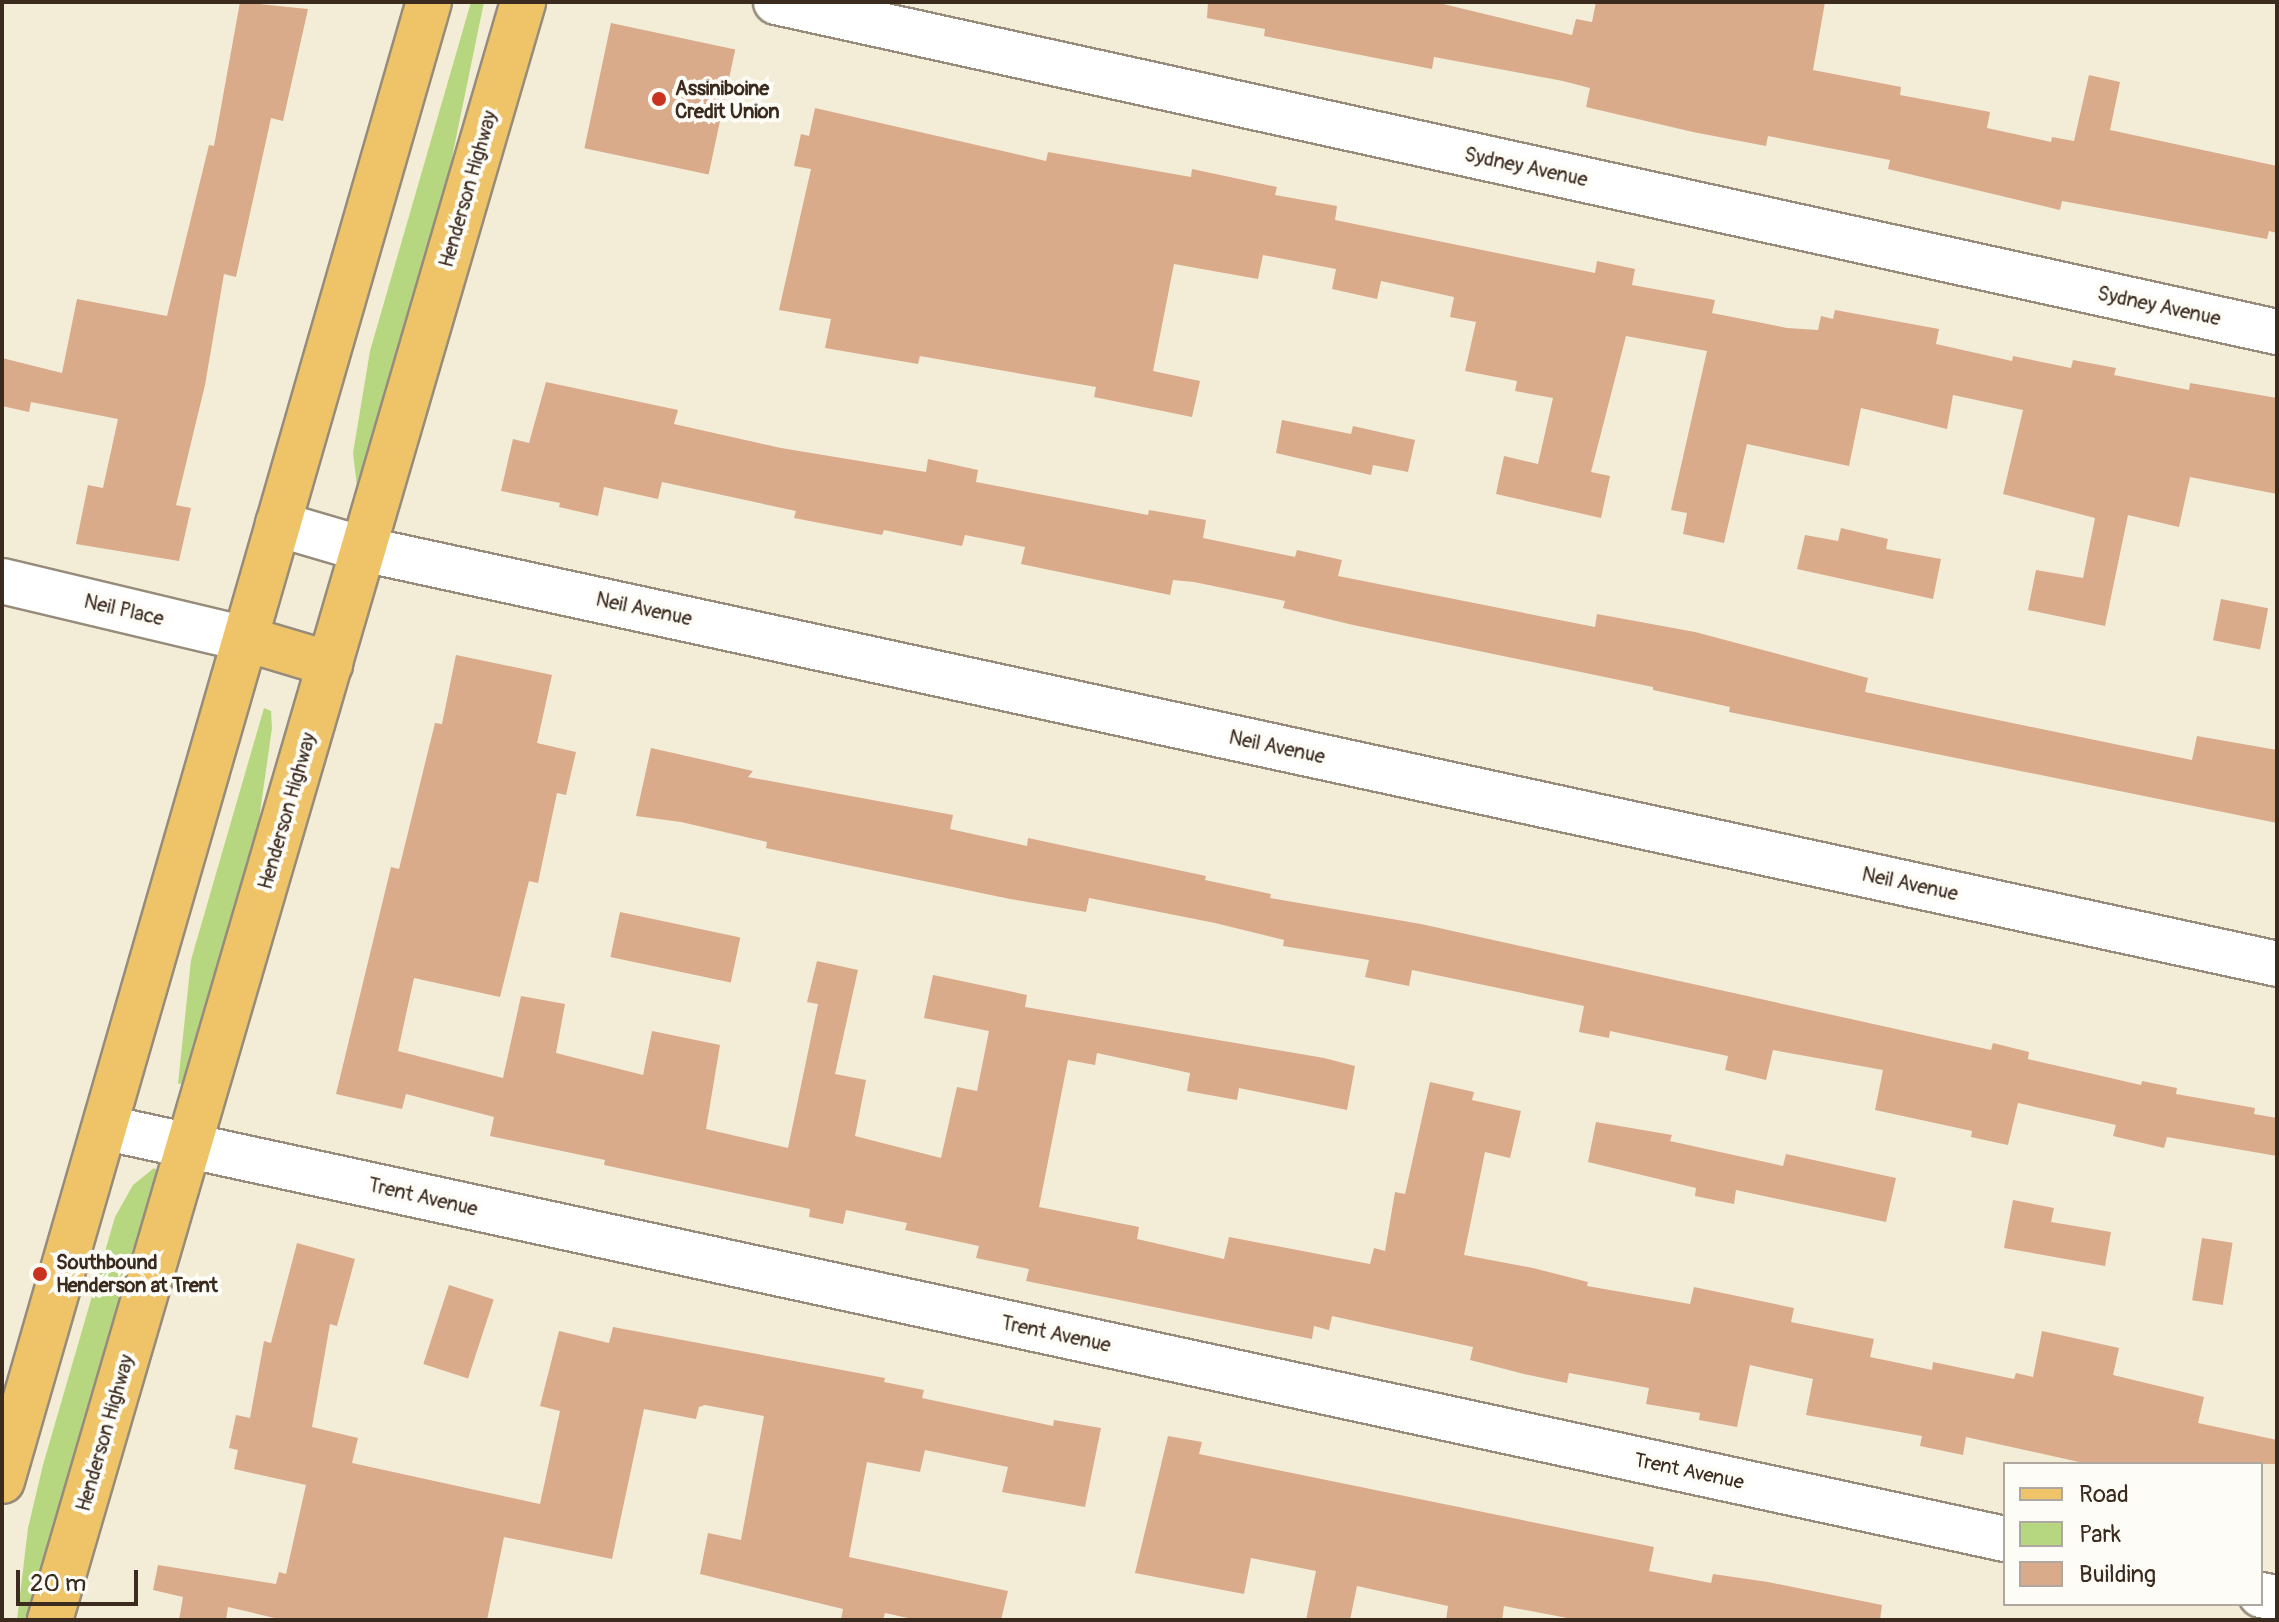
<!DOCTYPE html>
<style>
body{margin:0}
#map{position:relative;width:2279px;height:1622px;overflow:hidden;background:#f3edd8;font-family:Pangolin,sans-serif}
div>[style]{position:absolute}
.green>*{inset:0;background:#b6d77f}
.building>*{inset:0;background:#d9ab8b;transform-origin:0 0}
.roads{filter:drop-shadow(2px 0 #978c7b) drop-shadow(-2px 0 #978c7b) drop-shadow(0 2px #978c7b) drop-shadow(0 -2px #978c7b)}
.minor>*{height:44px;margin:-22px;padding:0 22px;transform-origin:22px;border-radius:22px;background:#fff}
.major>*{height:44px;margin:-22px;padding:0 22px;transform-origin:22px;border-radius:22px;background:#efc469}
.dots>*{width:22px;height:22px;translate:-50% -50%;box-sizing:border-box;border:4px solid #fdfcf7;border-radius:50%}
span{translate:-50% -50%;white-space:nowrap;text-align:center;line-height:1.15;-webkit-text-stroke:8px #fdfcf7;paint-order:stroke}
.poi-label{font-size:20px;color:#3b2a1e;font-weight:700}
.left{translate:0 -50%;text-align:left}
.street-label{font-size:20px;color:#3b2a1e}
.frame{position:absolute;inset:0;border:4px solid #3b2a1e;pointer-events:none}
.legend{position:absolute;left:2003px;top:1462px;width:260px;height:144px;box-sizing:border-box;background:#fdfcf7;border:2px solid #afa8a0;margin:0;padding:10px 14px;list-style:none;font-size:24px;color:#3b2a1e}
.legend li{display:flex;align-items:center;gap:16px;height:40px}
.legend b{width:40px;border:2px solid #afa8a0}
.scale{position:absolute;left:16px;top:1570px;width:122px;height:36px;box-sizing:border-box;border:4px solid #3b2a1e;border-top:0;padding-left:10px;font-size:24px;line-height:28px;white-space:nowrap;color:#3b2a1e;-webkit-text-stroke:6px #fdfcf7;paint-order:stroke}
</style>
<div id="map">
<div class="green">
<div style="clip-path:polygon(471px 2px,484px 2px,448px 177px,380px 423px,357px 487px,353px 453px,370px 351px)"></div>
<div style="clip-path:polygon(264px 708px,271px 711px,272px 728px,254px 855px,184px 1083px,178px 1084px,191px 960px)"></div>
<div style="clip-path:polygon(154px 1168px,159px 1172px,33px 1607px,28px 1620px,17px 1620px,28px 1528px,43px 1465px,115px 1217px,133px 1185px)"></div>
</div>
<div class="building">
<div style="clip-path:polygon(240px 2px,308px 9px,283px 121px,271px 118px,236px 277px,224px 274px,205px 385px,176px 505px,191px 508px,179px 561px,76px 544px,88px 485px,103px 488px,118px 419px,31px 402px,29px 412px,2px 406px,2px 358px,62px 373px,77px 299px,167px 316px,209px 145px,214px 146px)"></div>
<div style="clip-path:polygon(1208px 2px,1435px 2px,1572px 35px,1576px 19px,1592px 22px,1596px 2px,1825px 2px,1813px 70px,1901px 87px,1900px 95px,1990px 112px,1987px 128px,2051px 142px,2052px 137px,2074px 141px,2089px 75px,2120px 82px,2110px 130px,2277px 166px,2277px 233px,2269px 231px,2267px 239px,2062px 201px,2060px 210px,1888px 169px,1890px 160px,1768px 136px,1766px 146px,1693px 132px,1586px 107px,1590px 88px,1563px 81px,1434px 57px,1432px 69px,1264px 36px,1265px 29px,1207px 18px)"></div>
<div style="left:611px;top:23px;width:127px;height:128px;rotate:12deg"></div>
<div style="clip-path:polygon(815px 108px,1046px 161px,1048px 152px,1191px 177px,1192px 169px,1277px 187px,1275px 195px,1337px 206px,1335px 220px,1595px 273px,1597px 261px,1635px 269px,1632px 285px,1715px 300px,1712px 313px,1787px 328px,1818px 330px,1821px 316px,1833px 319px,1835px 310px,1939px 329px,1936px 344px,2012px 361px,2013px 356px,2071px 368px,2073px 360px,2116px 368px,2114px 375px,2189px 390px,2190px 383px,2277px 398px,2277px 494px,2190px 477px,2179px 527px,2128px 515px,2105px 626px,2028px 610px,2036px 570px,2083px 578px,2095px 518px,2003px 494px,2023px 410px,1953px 395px,1947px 429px,1861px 408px,1849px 466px,1747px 444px,1724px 543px,1683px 534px,1687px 513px,1671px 510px,1707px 351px,1626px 336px,1591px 472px,1610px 476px,1601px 518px,1496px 494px,1504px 456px,1538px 464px,1553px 398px,1515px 391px,1517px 381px,1465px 371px,1476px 322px,1450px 317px,1454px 297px,1381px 281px,1377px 299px,1332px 289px,1336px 269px,1263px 255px,1258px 279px,1174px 264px,1153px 371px,1200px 381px,1192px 417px,1094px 397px,1096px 387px,920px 356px,918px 364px,825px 348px,831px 319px,779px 310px,811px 169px,794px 166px,801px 134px,809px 136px)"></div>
<div style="clip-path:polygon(546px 382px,678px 410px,674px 424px,781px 448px,926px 472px,928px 459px,978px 470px,976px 482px,1148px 515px,1149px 510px,1206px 520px,1203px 538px,1295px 557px,1297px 550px,1342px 560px,1338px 576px,1595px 627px,1597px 614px,1695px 632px,1868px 678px,1865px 692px,1945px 709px,2192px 760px,2197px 736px,2277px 750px,2277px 823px,1729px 712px,1730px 707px,1653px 690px,1653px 687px,1353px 625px,1283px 608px,1285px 601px,1194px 582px,1173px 580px,1170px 595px,1021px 564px,1025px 547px,965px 535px,962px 546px,884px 530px,882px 535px,794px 518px,796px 511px,662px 482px,658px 499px,604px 487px,598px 516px,559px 507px,560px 503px,501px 491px,513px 439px,529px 443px)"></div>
<div style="clip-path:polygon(1282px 420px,1351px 434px,1353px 426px,1415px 440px,1408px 472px,1373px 465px,1371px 475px,1276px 453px)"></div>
<div style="clip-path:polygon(1841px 528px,1888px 539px,1886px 549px,1941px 559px,1933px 599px,1797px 569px,1805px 535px,1838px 541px)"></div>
<div style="left:2221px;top:599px;width:48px;height:42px;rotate:11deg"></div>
<div style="clip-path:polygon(456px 655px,552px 675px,537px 743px,576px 752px,566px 795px,557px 793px,538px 883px,529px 881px,500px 997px,414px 978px,398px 1051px,503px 1078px,521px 996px,565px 1004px,556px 1053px,643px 1075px,652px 1031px,720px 1045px,706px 1129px,788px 1148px,818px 1004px,807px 1002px,817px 961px,858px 970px,835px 1074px,866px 1080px,855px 1136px,941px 1158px,957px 1087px,977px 1091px,989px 1031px,924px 1018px,933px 975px,1027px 995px,1025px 1007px,1324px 1058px,1355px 1066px,1347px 1110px,1239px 1088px,1237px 1100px,1187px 1091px,1190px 1073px,1097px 1053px,1095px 1065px,1068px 1060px,1039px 1207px,1139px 1227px,1137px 1239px,1224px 1259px,1229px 1237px,1370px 1264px,1374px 1248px,1385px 1251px,1395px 1192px,1405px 1194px,1430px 1082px,1474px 1092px,1472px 1100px,1521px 1111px,1510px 1158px,1485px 1152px,1464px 1255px,1533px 1268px,1588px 1282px,1587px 1286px,1690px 1304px,1694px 1287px,1794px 1308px,1791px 1322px,1874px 1339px,1870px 1357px,1932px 1370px,1933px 1362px,2014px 1379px,2016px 1373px,2033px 1377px,2042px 1331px,2119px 1348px,2113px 1375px,2204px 1397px,2198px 1423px,2277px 1440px,2277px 1464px,2088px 1464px,1966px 1437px,1963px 1455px,1920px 1446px,1922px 1436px,1806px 1415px,1813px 1379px,1750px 1365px,1737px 1427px,1699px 1420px,1700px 1413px,1646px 1404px,1649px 1388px,1569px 1373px,1567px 1383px,1524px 1374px,1470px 1360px,1473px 1347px,1332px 1316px,1329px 1330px,1314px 1326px,1312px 1339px,1026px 1281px,1029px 1269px,976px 1258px,979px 1246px,905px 1230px,907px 1223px,846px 1210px,843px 1224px,809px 1217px,810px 1209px,604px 1165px,605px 1160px,490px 1136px,494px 1117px,406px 1094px,402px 1109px,336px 1094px,391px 867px,399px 869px,435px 723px,442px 724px)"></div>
<div style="clip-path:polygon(651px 748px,753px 771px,748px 777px,953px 815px,950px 829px,1027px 846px,1028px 838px,1206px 876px,1205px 880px,1271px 894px,1270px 898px,1421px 924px,1991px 1050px,1993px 1043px,2029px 1052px,2028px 1059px,2141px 1085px,2142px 1081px,2177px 1088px,2176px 1094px,2255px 1108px,2254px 1114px,2277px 1118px,2277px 1156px,2167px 1137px,2164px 1148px,2113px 1136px,2116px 1125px,2018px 1103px,2008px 1145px,1971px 1137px,1972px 1131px,1875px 1110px,1883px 1070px,1773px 1050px,1766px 1080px,1725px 1070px,1728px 1056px,1610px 1031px,1609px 1038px,1579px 1032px,1584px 1006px,1412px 970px,1409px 986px,1365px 977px,1369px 960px,1283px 946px,1284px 940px,1215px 923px,1089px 898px,1086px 912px,1010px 899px,766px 848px,767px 842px,681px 822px,636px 816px)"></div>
<div style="left:620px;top:912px;width:123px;height:46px;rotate:12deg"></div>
<div style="clip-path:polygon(1596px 1122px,1672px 1135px,1670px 1141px,1783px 1166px,1786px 1154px,1896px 1178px,1886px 1222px,1736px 1190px,1734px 1204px,1695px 1196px,1696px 1188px,1588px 1162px)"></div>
<div style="clip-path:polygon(2013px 1200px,2054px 1208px,2051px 1222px,2111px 1232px,2105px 1266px,2004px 1248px)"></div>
<div style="left:2202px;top:1238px;width:31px;height:63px;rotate:9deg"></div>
<div style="clip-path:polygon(297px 1243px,355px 1259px,337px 1326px,330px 1324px,312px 1427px,358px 1438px,352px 1463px,540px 1504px,560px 1411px,540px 1406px,559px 1331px,609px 1343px,613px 1327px,885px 1378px,884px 1382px,924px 1390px,922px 1398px,1053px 1426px,1054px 1420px,1101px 1428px,1085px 1507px,1002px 1492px,1008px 1467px,925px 1450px,920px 1472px,867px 1462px,849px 1557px,1008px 1591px,1001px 1620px,917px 1620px,885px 1613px,883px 1620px,841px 1620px,843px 1609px,700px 1574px,708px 1533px,741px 1540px,764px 1416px,705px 1405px,699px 1407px,696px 1419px,644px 1409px,612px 1559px,504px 1537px,487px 1620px,283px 1620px,228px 1607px,226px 1620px,179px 1620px,183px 1597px,153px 1590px,158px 1565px,276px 1584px,279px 1572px,286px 1574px,306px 1485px,234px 1469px,238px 1450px,229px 1448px,236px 1415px,250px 1418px,264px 1341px,271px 1343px)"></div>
<div style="left:449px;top:1285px;width:47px;height:83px;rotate:18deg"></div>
<div style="clip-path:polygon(1168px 1436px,1202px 1442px,1199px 1454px,1654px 1547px,1649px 1571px,1711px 1583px,1713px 1574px,1768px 1582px,1882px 1605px,1880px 1620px,1578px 1620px,1504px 1606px,1502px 1620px,1446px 1620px,1448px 1606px,1357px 1586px,1350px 1620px,1306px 1620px,1316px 1571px,1251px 1558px,1244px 1594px,1135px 1573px)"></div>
</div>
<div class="roads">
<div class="minor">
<div style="left:776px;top:2px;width:1537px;rotate:12.4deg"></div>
<div style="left:278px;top:524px;width:89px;rotate:16.4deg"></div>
<div style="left:363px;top:549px;width:1958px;rotate:12.23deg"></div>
<div style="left:2px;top:581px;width:251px;rotate:13.4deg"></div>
<div style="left:107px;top:1128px;width:1942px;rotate:12.22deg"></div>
<div style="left:2261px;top:1595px;width:16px;rotate:11deg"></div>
</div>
<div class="major">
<div style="left:246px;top:639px;width:88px;rotate:16.6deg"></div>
<div style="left:2px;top:1481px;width:1539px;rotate:-73.9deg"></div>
<div style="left:50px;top:1620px;width:1686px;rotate:-73.7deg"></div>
</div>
</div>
<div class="dots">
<div style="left:659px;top:99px;background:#c8321e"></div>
<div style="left:40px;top:1274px;background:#c8321e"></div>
</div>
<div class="poi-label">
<span class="left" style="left:675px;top:100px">Assiniboine<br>Credit Union</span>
<span class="left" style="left:56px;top:1274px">Southbound<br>Henderson at Trent</span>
</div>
<div class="street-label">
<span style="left:1526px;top:167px;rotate:12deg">Sydney Avenue</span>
<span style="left:468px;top:189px;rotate:-74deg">Henderson Highway</span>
<span style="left:2159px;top:306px;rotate:12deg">Sydney Avenue</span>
<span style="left:644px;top:609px;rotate:12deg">Neil Avenue</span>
<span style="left:124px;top:610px;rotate:13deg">Neil Place</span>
<span style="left:1277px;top:747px;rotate:12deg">Neil Avenue</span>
<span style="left:287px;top:811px;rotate:-74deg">Henderson Highway</span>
<span style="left:1910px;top:884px;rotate:12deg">Neil Avenue</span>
<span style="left:423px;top:1197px;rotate:13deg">Trent Avenue</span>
<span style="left:1056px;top:1334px;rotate:12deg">Trent Avenue</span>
<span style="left:105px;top:1433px;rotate:-74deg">Henderson Highway</span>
<span style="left:1689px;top:1471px;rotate:12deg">Trent Avenue</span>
</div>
<div class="frame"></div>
<ul class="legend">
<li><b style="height:10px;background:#efc469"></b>Road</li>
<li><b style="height:22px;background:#b6d77f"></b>Park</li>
<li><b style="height:22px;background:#d9ab8b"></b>Building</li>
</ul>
<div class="scale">20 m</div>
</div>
